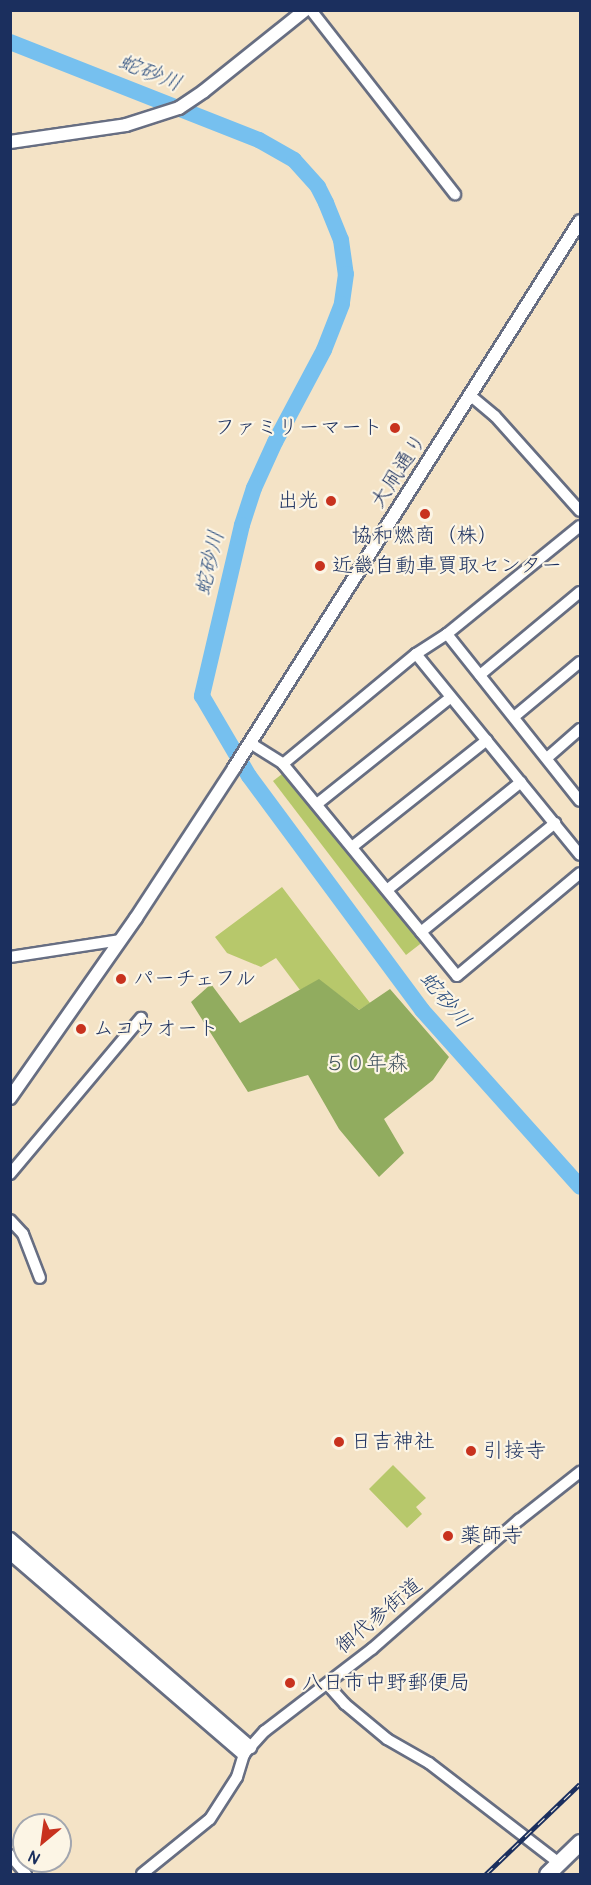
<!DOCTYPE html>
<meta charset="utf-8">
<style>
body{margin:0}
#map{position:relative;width:591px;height:1885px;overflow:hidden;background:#f4e3c6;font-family:Pangolin,"Klee One",sans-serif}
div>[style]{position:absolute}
.green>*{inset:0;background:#b7c86b}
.forest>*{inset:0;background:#91ac5f}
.river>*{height:16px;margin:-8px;padding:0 8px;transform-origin:8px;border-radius:8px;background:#76c0ef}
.roads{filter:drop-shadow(2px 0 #676e82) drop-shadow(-2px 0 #676e82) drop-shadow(0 2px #676e82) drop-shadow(0 -2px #676e82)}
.minor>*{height:10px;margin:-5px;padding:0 5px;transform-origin:5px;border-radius:5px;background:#fff}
.tertiary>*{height:12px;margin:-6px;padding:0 6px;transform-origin:6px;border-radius:6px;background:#fff}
.primary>*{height:15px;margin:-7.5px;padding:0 7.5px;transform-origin:7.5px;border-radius:7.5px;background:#fff}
.rail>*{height:5px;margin-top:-2.5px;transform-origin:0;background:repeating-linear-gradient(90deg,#fcf5e5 0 9px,#1b2f5e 0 18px);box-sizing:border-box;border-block:2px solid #1b2f5e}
.dots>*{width:16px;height:16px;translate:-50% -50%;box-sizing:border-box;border:3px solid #fcf5e5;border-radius:50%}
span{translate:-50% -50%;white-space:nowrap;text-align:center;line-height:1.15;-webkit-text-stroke:4.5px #fcf5e5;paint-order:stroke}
.poi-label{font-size:21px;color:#1b2f5e}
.right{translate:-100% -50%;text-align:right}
.left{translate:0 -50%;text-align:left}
.street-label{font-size:21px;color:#1b2f5e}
.park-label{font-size:21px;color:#425561}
.water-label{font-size:22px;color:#325382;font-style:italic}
.frame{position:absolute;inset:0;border:12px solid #1b2f5e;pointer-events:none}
.north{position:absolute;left:12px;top:1813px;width:60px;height:60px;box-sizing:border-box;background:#fcf5e5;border:2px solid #a2a6af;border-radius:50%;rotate:209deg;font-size:16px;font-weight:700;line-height:24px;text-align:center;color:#1b2f5e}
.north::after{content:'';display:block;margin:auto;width:21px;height:27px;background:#c8321e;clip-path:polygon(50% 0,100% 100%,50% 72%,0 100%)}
</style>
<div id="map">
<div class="green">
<div style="clip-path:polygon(286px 771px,424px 941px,406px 955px,273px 781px)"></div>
<div style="clip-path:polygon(282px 887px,370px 1003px,359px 1010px,319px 980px,300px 990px,276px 958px,261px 967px,227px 953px,215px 937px)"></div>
<div style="clip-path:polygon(393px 1465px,426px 1498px,416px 1507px,422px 1514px,407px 1528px,369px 1489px)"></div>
</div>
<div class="forest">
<div style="clip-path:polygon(319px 979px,359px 1010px,390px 989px,449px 1057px,433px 1080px,384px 1119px,404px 1153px,379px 1177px,339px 1129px,308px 1075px,248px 1092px,191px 1002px,211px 984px,240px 1023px)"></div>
</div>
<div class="river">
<div style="left:10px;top:42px;width:268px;rotate:21.5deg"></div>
<div style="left:259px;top:140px;width:40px;rotate:29.7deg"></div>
<div style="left:294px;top:160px;width:36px;rotate:48deg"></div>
<div style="left:318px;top:187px;width:18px;rotate:63deg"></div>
<div style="left:326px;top:203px;width:40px;rotate:68deg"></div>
<div style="left:341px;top:240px;width:34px;rotate:82deg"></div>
<div style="left:346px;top:274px;width:30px;rotate:98deg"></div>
<div style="left:342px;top:304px;width:49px;rotate:111.4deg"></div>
<div style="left:324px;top:350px;width:104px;rotate:118deg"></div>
<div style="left:275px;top:442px;width:51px;rotate:114.5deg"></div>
<div style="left:254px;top:488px;width:39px;rotate:108deg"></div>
<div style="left:242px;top:525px;width:176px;rotate:103.2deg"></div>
<div style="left:202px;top:696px;width:93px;rotate:59.6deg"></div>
<div style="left:249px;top:776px;width:291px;rotate:53.5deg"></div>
<div style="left:422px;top:1010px;width:237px;rotate:48.2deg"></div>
</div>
<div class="roads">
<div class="minor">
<div style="left:311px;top:10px;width:234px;rotate:52deg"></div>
<div style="left:471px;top:396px;width:31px;rotate:40deg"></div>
<div style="left:495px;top:416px;width:127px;rotate:48.2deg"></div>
<div style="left:447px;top:634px;width:213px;rotate:51.5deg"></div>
<div style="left:416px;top:654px;width:259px;rotate:50.8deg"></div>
<div style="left:480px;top:675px;width:130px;rotate:-39.7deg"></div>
<div style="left:514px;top:717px;width:86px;rotate:-39.8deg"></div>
<div style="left:250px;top:743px;width:39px;rotate:32deg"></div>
<div style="left:283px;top:764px;width:274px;rotate:50.6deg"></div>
<div style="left:457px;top:976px;width:160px;rotate:-39.9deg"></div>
<div style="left:547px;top:758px;width:44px;rotate:-41.3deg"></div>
<div style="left:283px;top:764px;width:173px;rotate:-39.6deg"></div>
<div style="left:416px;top:654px;width:37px;rotate:-33deg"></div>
<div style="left:447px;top:634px;width:171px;rotate:-39.1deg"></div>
<div style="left:317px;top:804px;width:171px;rotate:-38.6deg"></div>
<div style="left:352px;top:847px;width:172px;rotate:-38.4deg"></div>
<div style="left:387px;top:890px;width:172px;rotate:-38.9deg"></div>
<div style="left:421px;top:932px;width:173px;rotate:-39.1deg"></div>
<div style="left:10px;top:957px;width:112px;rotate:-8.7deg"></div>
<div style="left:10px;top:1174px;width:204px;rotate:-50deg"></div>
<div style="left:10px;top:1220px;width:19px;rotate:47deg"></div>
<div style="left:23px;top:1234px;width:47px;rotate:68.9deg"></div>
<div style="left:327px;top:1684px;width:27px;rotate:48deg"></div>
<div style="left:345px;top:1704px;width:55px;rotate:39.8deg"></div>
<div style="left:387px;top:1739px;width:48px;rotate:29.7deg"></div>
<div style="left:429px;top:1763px;width:164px;rotate:37.6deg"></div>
<div style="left:10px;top:1855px;width:25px;rotate:50deg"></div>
<div style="left:142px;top:1874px;width:87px;rotate:-39deg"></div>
<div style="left:210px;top:1819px;width:50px;rotate:-57.3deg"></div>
<div style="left:237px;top:1777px;width:24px;rotate:-73deg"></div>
<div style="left:244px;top:1754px;width:31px;rotate:-48deg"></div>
<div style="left:265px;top:1731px;width:135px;rotate:-37.5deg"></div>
<div style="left:372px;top:1649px;width:196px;rotate:-41.3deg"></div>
<div style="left:519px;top:1520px;width:78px;rotate:-38.2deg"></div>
</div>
<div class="tertiary">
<div style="left:10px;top:142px;width:117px;rotate:-8.3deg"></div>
<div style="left:126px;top:125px;width:56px;rotate:-17.8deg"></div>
<div style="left:179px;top:108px;width:30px;rotate:-34deg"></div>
<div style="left:204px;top:91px;width:129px;rotate:-38.7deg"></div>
<div style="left:10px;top:1098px;width:220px;rotate:-55deg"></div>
<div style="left:136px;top:918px;width:179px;rotate:-56.8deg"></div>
<div style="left:234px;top:768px;width:647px;rotate:-57.68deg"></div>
<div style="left:10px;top:1539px;width:318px;rotate:40.9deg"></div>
<div style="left:10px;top:1553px;width:308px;rotate:40.7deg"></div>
</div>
<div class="primary">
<div style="left:547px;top:1874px;width:46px;rotate:-44.1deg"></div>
</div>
</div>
<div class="rail">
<div style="left:486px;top:1874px;width:130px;rotate:-43.8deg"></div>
</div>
<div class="dots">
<div style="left:395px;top:428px;background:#c8321e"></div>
<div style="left:331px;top:501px;background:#c8321e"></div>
<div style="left:425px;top:514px;background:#c8321e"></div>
<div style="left:320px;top:566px;background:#c8321e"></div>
<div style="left:121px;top:979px;background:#c8321e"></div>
<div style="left:81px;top:1029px;background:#c8321e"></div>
<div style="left:339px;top:1442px;background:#c8321e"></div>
<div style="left:471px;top:1451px;background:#c8321e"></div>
<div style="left:448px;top:1536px;background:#c8321e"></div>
<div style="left:290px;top:1683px;background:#c8321e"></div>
</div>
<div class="poi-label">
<span class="right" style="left:383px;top:428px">ファミリーマート</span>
<span class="right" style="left:319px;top:501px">出光</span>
<span style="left:425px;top:536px">協和燃商（株）</span>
<span class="left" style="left:332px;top:566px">近畿自動車買取センター</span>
<span class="left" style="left:133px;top:979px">パーチェフル</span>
<span class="left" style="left:93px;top:1029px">ムコウオート</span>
<span class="left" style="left:351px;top:1442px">日吉神社</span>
<span class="left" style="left:483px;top:1451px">引接寺</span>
<span class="left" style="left:460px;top:1536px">薬師寺</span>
<span class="left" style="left:302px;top:1683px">八日市中野郵便局</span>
</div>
<div class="street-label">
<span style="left:399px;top:471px;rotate:-57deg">大凧通り</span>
<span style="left:379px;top:1616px;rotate:-40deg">御代参街道</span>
</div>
<div class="park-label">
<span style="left:366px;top:1064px">５０年森</span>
</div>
<div class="water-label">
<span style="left:150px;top:73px;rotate:22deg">蛇砂川</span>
<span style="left:210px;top:563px;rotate:-77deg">蛇砂川</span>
<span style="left:445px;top:1000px;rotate:50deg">蛇砂川</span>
</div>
<div class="frame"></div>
<div class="north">N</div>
</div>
